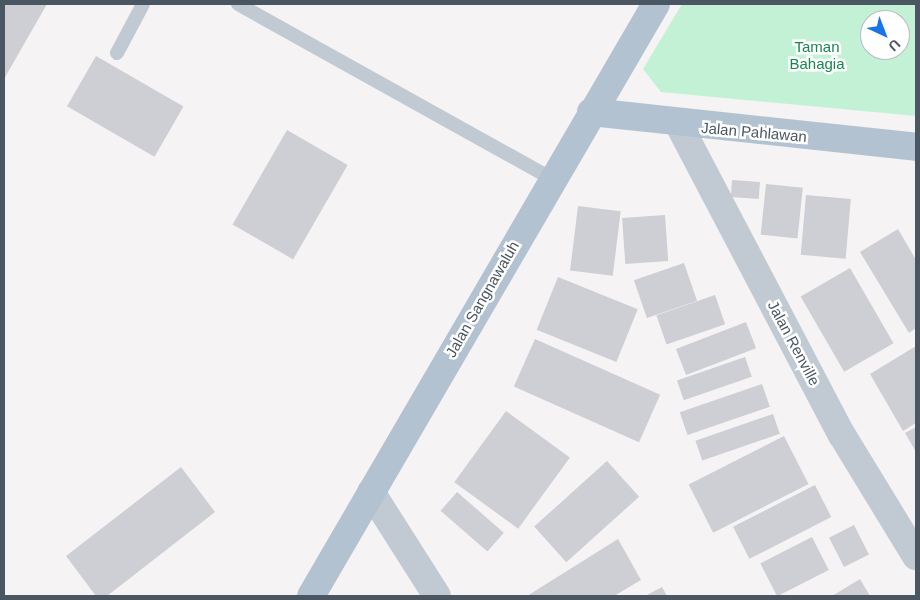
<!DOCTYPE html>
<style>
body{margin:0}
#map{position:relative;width:920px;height:600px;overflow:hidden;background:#f5f3f3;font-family:Helvetica,sans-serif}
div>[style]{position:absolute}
.green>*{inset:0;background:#c3f1d5}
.building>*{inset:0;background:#cdcfd5;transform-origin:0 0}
.service>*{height:14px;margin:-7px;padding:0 7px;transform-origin:7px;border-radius:7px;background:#c1cad2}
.minor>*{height:28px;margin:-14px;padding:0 14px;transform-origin:14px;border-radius:14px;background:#c1cad2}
.primary>*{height:28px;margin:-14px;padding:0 14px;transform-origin:14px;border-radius:14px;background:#b3c2d1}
span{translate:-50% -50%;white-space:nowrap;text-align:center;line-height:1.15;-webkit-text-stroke:5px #fff;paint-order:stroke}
.park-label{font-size:15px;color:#17864f}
.street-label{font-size:15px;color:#4a5661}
.frame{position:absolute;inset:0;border:5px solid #4a5661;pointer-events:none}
.north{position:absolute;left:860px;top:10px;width:50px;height:50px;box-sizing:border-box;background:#fff;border:1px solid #b7bbc0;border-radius:50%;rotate:137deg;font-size:14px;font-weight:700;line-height:20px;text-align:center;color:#4a5661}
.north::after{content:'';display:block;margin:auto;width:18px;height:22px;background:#1a73e8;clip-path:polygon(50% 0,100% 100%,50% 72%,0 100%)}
</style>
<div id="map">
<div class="green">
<div style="clip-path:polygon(evenodd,682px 4px,916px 4px,916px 116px,661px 92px,643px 69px,682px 4px,870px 20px,900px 20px,900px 50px,870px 50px,870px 20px)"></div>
</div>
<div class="building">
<div style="clip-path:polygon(4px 4px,47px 4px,4px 79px)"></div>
<div style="left:96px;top:56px;width:101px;height:58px;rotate:30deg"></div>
<div style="left:287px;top:130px;width:70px;height:109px;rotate:30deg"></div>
<div style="left:732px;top:180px;width:28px;height:17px;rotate:4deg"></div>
<div style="left:766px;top:184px;width:37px;height:51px;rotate:6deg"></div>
<div style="left:806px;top:195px;width:45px;height:60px;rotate:5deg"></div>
<div style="left:578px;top:206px;width:43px;height:65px;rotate:7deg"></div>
<div style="left:665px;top:215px;width:46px;height:43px;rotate:86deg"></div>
<div style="clip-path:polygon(898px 229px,916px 260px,916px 328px,909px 333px,860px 252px)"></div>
<div style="left:684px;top:263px;width:40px;height:53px;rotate:71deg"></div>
<div style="left:850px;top:268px;width:87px;height:57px;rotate:60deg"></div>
<div style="left:558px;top:277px;width:86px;height:57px;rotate:22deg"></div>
<div style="left:715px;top:295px;width:31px;height:62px;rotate:71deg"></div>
<div style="left:746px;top:322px;width:28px;height:75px;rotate:69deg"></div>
<div style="left:535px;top:339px;width:137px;height:52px;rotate:24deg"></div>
<div style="clip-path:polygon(916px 346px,916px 423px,903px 431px,870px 374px)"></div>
<div style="left:745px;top:357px;width:21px;height:72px;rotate:71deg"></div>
<div style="left:762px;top:384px;width:24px;height:87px;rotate:71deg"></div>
<div style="left:506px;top:411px;width:79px;height:88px;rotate:36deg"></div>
<div style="left:773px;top:414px;width:21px;height:82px;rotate:71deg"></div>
<div style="clip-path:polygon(916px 427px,916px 452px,905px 433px)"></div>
<div style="left:784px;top:436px;width:54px;height:107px;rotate:63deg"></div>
<div style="left:607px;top:461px;width:48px;height:98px;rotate:48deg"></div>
<div style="clip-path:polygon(181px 467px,215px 512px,107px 596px,96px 596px,66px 556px)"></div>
<div style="left:815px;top:485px;width:36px;height:92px;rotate:63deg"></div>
<div style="left:457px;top:492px;width:62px;height:25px;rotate:41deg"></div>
<div style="left:854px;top:525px;width:33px;height:28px;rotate:63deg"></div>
<div style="left:812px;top:537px;width:37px;height:58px;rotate:63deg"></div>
<div style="clip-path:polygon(618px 539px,641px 580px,614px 596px,527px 596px)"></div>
<div style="clip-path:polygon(860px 579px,870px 596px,832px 596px)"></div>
<div style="clip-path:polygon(662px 587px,667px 596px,645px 596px)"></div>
</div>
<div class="service">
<div style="left:238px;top:4px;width:359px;rotate:29.1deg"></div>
<div style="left:117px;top:53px;width:55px;rotate:-62deg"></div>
</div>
<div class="minor">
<div style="left:679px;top:125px;width:350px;rotate:62.3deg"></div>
<div style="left:842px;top:435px;width:142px;rotate:58.6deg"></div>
<div style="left:371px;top:492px;width:123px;rotate:57.6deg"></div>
</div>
<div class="primary">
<div style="left:591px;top:112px;width:327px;rotate:6.1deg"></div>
<div style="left:311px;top:596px;width:685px;rotate:-59.77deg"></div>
</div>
<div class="park-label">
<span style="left:817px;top:55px">Taman<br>Bahagia</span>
</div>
<div class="street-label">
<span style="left:754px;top:132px;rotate:5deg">Jalan Pahlawan</span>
<span style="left:482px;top:299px;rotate:-60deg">Jalan Sangnawaluh</span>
<span style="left:794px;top:343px;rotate:62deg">Jalan Renville</span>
</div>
<div class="frame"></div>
<div class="north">U</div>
</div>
